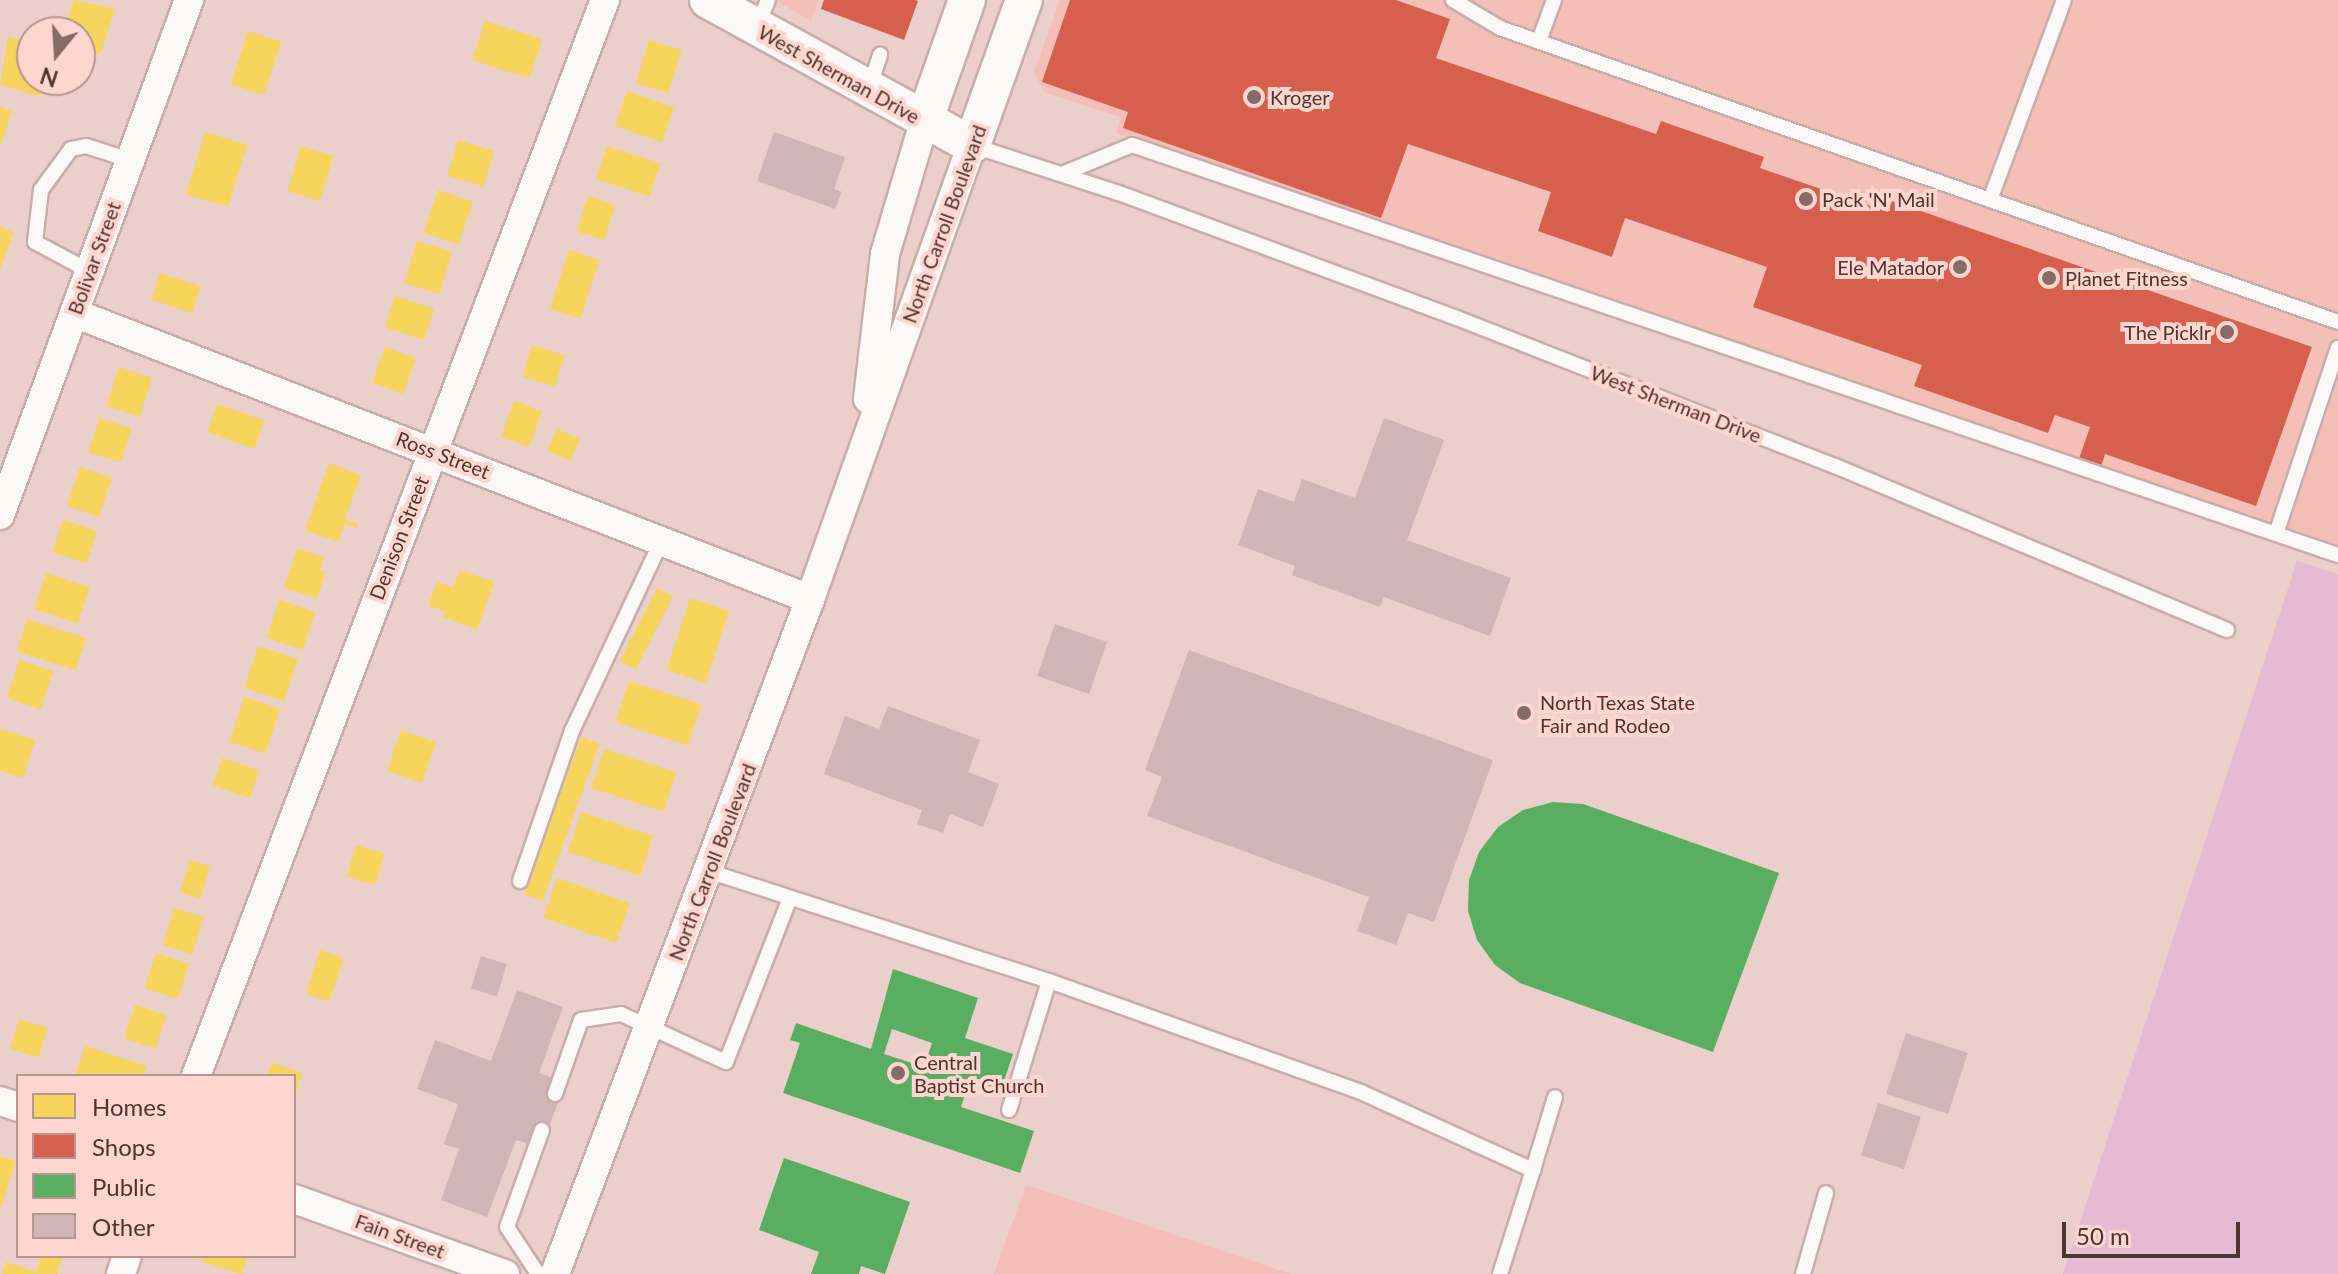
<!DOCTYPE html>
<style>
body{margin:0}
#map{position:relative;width:2338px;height:1274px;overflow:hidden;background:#ebcfca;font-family:Lato,sans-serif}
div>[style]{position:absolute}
.built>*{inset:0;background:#f3bfb6}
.green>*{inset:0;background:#e4bbd3}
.homes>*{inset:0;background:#f6d55c;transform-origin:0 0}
.shops>*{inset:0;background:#d6604d}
.public>*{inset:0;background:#5aae61}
.building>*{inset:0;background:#cfb5b5;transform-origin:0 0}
.roads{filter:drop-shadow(2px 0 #c8aeaa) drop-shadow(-2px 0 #c8aeaa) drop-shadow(0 2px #c8aeaa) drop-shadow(0 -2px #c8aeaa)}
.service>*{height:14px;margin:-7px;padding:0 7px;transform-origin:7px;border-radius:7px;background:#fcf8f7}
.minor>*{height:28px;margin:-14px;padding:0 14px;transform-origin:14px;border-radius:14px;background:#fcf8f7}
.tertiary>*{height:36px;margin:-18px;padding:0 18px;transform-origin:18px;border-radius:18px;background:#fcf8f7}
.dots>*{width:22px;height:22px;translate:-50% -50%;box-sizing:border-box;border:4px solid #fed6cf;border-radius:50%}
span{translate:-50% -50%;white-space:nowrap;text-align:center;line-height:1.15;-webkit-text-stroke:8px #fed6cf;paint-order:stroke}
.street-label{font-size:20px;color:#4f3531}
.poi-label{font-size:20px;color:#4f3531}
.left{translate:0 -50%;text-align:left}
.right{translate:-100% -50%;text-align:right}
.legend{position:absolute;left:16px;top:1074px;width:280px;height:184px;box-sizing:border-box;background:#fed6cf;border:2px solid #b89690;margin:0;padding:10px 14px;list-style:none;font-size:24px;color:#4f3531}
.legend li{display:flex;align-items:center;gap:16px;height:40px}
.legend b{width:40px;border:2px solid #b89690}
.north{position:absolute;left:16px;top:16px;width:80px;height:80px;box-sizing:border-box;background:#fed6cf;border:2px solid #b89690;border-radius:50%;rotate:198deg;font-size:22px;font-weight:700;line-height:32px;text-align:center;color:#4f3531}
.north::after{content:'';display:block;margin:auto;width:28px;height:36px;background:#866b67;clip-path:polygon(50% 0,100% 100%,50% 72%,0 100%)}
.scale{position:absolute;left:2062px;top:1222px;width:178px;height:36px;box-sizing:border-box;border:4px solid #4f3531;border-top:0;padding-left:10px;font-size:24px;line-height:28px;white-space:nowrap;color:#4f3531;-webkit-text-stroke:6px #fed6cf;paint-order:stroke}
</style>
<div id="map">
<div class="built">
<div style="clip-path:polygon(775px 0,819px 0,811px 21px)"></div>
<div style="clip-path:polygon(1060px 0,2338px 0,2338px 548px,1116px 133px,1121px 117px,1045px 93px,1034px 72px)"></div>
<div style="clip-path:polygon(1026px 1185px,1291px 1274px,994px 1274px)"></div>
</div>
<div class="green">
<div style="clip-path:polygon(2297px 561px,2338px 574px,2338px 1274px,2063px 1274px)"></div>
</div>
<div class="homes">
<div style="clip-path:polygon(74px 0,115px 9px,100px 55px,80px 48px,80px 32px,63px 32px)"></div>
<div style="left:485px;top:21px;width:60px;height:41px;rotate:18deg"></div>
<div style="left:248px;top:31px;width:35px;height:56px;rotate:18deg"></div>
<div style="clip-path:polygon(8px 36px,32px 44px,32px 80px,45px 80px,40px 97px,0 84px)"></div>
<div style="left:649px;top:40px;width:34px;height:45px;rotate:17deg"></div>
<div style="left:627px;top:91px;width:50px;height:37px;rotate:19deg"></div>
<div style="clip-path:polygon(0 107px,12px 111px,1px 145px,0 145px)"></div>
<div style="left:205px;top:132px;width:44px;height:65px;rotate:17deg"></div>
<div style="left:458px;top:140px;width:38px;height:37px;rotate:17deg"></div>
<div style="left:301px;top:146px;width:34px;height:47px;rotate:17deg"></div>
<div style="left:607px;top:146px;width:56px;height:35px;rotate:18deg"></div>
<div style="left:438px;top:190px;width:37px;height:45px;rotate:19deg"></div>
<div style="left:588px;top:196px;width:29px;height:37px;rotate:18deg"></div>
<div style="clip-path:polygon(0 227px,14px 232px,0 269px)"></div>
<div style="left:417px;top:241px;width:37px;height:44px;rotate:17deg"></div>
<div style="left:569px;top:250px;width:32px;height:62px;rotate:18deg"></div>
<div style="left:160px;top:273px;width:43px;height:28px;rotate:18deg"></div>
<div style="left:395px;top:296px;width:41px;height:33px;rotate:18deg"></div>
<div style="left:532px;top:345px;width:34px;height:33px;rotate:17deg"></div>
<div style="left:385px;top:347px;width:33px;height:38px;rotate:20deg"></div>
<div style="left:119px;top:367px;width:35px;height:41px;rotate:18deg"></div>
<div style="left:514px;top:401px;width:30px;height:38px;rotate:20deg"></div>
<div style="left:217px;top:404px;width:50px;height:30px;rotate:19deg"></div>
<div style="left:99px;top:418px;width:34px;height:36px;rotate:17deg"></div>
<div style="left:557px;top:429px;width:25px;height:24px;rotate:23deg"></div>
<div style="clip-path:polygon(329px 463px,361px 475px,345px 519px,359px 524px,357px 528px,345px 524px,338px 542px,305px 530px)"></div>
<div style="left:80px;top:467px;width:34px;height:41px;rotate:19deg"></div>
<div style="left:63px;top:520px;width:36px;height:34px;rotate:18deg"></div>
<div style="clip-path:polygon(297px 548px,324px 557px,320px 570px,326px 572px,317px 598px,284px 588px)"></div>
<div style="clip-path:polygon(460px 570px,494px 582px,477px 630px,443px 617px,445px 611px,428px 606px,437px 582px,453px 587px)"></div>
<div style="left:46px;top:573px;width:46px;height:38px;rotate:18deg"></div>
<div style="left:657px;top:588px;width:18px;height:82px;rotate:27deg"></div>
<div style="left:690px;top:598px;width:41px;height:76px;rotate:18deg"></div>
<div style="left:279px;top:600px;width:38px;height:40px;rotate:18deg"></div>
<div style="left:27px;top:619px;width:62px;height:34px;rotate:18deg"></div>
<div style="left:258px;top:646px;width:42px;height:44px;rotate:18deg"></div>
<div style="left:19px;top:660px;width:36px;height:40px;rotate:18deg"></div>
<div style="left:629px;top:681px;width:76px;height:43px;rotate:18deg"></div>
<div style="left:244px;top:697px;width:38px;height:47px;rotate:18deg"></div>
<div style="clip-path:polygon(0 729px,35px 740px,23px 778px,0 771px)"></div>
<div style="left:401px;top:730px;width:37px;height:43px;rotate:19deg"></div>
<div style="left:581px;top:737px;width:20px;height:167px;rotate:20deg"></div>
<div style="left:604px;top:749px;width:76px;height:41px;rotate:18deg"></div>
<div style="left:222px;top:758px;width:39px;height:29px;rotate:18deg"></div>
<div style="left:581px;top:812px;width:76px;height:42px;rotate:18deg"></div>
<div style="left:356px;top:845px;width:30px;height:33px;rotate:17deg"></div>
<div style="left:190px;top:860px;width:21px;height:34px;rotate:17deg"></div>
<div style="left:557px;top:878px;width:77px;height:42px;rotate:19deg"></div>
<div style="left:174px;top:908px;width:31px;height:39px;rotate:17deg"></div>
<div style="left:320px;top:950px;width:25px;height:46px;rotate:18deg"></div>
<div style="left:156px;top:953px;width:35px;height:37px;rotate:18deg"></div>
<div style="left:135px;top:1005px;width:33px;height:35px;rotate:18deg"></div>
<div style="left:19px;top:1019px;width:30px;height:31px;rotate:17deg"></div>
<div style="clip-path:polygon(85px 1046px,147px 1066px,143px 1076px,75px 1076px)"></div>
<div style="clip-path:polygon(272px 1063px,302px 1073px,295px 1096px,294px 1076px,267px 1076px)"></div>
<div style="clip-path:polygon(0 1156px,16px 1161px,1px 1208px,0 1208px)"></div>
<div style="clip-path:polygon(41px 1256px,63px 1256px,57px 1274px,2px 1274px,6px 1262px,36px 1272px)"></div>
<div style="clip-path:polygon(202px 1256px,248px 1256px,242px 1274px,200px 1261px)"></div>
</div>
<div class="shops">
<div style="clip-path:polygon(824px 0,915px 0,918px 1px,904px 40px,821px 9px)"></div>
<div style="clip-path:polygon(1070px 0,1396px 0,1450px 19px,1436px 58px,1656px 134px,1661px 121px,1764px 157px,1760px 168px,1888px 212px,1892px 201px,2312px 347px,2256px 506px,2105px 454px,2101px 467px,2079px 459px,2090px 427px,2055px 415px,2048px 433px,1914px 386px,1922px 365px,1753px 307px,1767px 267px,1625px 218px,1612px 257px,1538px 231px,1551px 192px,1408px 144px,1381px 218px,1123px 128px,1128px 112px,1042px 82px)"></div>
</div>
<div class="public">
<div style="clip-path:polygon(1553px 802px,1583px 804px,1779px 873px,1713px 1052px,1520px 983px,1495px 965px,1477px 940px,1468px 911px,1469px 880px,1479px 852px,1498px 827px,1523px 810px)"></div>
<div style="clip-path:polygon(evenodd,893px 969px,978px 998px,965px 1038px,1013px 1054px,1001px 1090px,970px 1079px,961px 1107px,1034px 1131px,1020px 1173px,783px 1093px,800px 1043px,790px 1040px,796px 1023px,871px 1049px,893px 969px,892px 1029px,932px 1043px,924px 1067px,884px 1054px,892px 1029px)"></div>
<div style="clip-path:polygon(784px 1158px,910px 1202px,885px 1274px,861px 1266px,859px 1274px,811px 1274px,819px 1252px,759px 1230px)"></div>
</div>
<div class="building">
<div style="clip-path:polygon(774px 132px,845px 157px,834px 189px,842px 192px,835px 209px,757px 181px)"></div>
<div style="clip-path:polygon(1384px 418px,1444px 440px,1407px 540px,1511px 578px,1490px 636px,1384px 597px,1380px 607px,1292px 575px,1295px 566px,1238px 545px,1258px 489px,1294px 502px,1302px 479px,1355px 498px)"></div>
<div style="left:1055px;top:624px;width:55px;height:55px;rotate:19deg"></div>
<div style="clip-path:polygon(1189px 650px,1493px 760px,1434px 922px,1408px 913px,1396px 945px,1357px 931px,1369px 897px,1147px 816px,1162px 777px,1145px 770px)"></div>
<div style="clip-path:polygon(888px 706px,980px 740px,968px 772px,999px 784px,983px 827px,950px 814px,943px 833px,917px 824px,922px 810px,824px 774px,845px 716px,879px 729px)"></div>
<div style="left:481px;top:956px;width:27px;height:34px;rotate:17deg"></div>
<div style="clip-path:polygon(517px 990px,563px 1007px,539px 1073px,555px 1079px,560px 1097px,547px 1132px,531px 1145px,516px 1140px,487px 1217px,441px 1200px,459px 1149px,444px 1144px,458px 1104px,417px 1089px,435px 1040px,491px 1061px)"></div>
<div style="left:1906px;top:1033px;width:65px;height:64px;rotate:18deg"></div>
<div style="left:1878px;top:1103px;width:45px;height:55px;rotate:18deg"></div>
</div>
<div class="roads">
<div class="service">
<div style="left:1453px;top:0;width:55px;rotate:30.8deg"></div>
<div style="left:1500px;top:28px;width:888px;rotate:19.33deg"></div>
<div style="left:757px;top:27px;width:29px;rotate:-68deg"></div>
<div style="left:1539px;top:41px;width:44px;rotate:-69.9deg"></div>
<div style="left:870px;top:86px;width:33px;rotate:-72deg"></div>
<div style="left:974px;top:146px;width:152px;rotate:18deg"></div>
<div style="left:1119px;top:193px;width:360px;rotate:20.3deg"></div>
<div style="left:1457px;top:318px;width:406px;rotate:21.4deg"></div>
<div style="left:1835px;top:466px;width:425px;rotate:22.7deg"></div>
<div style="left:1062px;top:174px;width:76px;rotate:-22.5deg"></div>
<div style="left:1132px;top:145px;width:1274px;rotate:18.78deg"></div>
<div style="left:1990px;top:200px;width:213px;rotate:-69.7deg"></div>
<div style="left:89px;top:271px;width:61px;rotate:-151.8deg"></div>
<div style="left:35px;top:242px;width:52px;rotate:-83.4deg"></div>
<div style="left:41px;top:190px;width:51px;rotate:-53.8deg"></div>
<div style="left:71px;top:149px;width:15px;rotate:-11deg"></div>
<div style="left:86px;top:146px;width:46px;rotate:17.7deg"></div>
<div style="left:2276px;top:534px;width:196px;rotate:-71.6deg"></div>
<div style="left:708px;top:871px;width:358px;rotate:17.9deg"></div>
<div style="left:1049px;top:981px;width:135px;rotate:107.2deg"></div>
<div style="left:520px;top:881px;width:159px;rotate:-70.9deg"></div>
<div style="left:572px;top:731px;width:211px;rotate:-64.8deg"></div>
<div style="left:1049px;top:981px;width:333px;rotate:19.6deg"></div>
<div style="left:1363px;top:1093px;width:187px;rotate:24.4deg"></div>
<div style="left:1533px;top:1170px;width:109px;rotate:107.6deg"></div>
<div style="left:555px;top:1094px;width:78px;rotate:-70.6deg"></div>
<div style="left:581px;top:1020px;width:40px;rotate:-8.5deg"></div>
<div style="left:621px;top:1014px;width:115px;rotate:24.6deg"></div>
<div style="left:726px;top:1062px;width:176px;rotate:-68.7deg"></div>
<div style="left:1533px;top:1170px;width:76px;rotate:-73.2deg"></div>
<div style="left:538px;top:1274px;width:56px;rotate:-123.4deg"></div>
<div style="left:507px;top:1227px;width:103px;rotate:-70.2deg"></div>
<div style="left:1803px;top:1274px;width:84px;rotate:-74.1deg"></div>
</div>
<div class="minor">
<div style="left:74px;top:313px;width:790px;rotate:21.24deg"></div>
<div style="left:868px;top:399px;width:146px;rotate:-83.3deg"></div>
<div style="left:885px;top:254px;width:138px;rotate:-73.5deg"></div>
<div style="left:0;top:515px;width:549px;rotate:-69.85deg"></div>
<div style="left:196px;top:1076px;width:1151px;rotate:-69.19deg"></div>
<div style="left:0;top:1101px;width:19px;rotate:18deg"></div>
<div style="left:294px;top:1199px;width:224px;rotate:19.6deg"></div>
<div style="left:121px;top:1274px;width:19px;rotate:-72deg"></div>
<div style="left:555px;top:1274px;width:722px;rotate:-69.3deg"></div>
<div style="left:810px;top:599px;width:482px;rotate:-70.4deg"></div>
</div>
<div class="tertiary">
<div style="left:708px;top:0;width:301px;rotate:28.8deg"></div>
<div style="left:972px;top:145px;width:154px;rotate:-70.3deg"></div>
<div style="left:924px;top:122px;width:129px;rotate:-70.6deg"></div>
</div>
</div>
<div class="dots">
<div style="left:1254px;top:97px;background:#866b67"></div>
<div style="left:1806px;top:199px;background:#866b67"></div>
<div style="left:1960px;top:267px;background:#866b67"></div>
<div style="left:2049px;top:278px;background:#866b67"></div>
<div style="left:2227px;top:332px;background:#866b67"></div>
<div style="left:1524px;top:713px;background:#866b67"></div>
<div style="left:898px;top:1073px;background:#866b67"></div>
</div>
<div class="street-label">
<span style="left:839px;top:74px;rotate:29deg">West Sherman Drive</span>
<span style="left:944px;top:224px;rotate:-70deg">North Carroll Boulevard</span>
<span style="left:94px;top:258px;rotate:-70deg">Bolivar Street</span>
<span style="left:1676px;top:404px;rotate:21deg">West Sherman Drive</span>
<span style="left:443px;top:455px;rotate:21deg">Ross Street</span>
<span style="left:399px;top:538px;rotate:-69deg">Denison Street</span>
<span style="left:712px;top:862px;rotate:-69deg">North Carroll Boulevard</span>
<span style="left:400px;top:1236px;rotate:20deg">Fain Street</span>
</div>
<div class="poi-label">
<span class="left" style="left:1270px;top:97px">Kroger</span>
<span class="left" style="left:1822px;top:199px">Pack 'N' Mail</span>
<span class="right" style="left:1944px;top:267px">Ele Matador</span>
<span class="left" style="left:2065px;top:278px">Planet Fitness</span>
<span class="right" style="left:2211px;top:332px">The Picklr</span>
<span class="left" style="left:1540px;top:714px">North Texas State<br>Fair and Rodeo</span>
<span class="left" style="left:914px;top:1074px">Central<br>Baptist Church</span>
</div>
<ul class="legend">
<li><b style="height:22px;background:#f6d55c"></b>Homes</li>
<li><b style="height:22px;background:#d6604d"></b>Shops</li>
<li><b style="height:22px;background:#5aae61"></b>Public</li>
<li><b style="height:22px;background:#cfb5b5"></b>Other</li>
</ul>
<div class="north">N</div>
<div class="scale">50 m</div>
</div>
